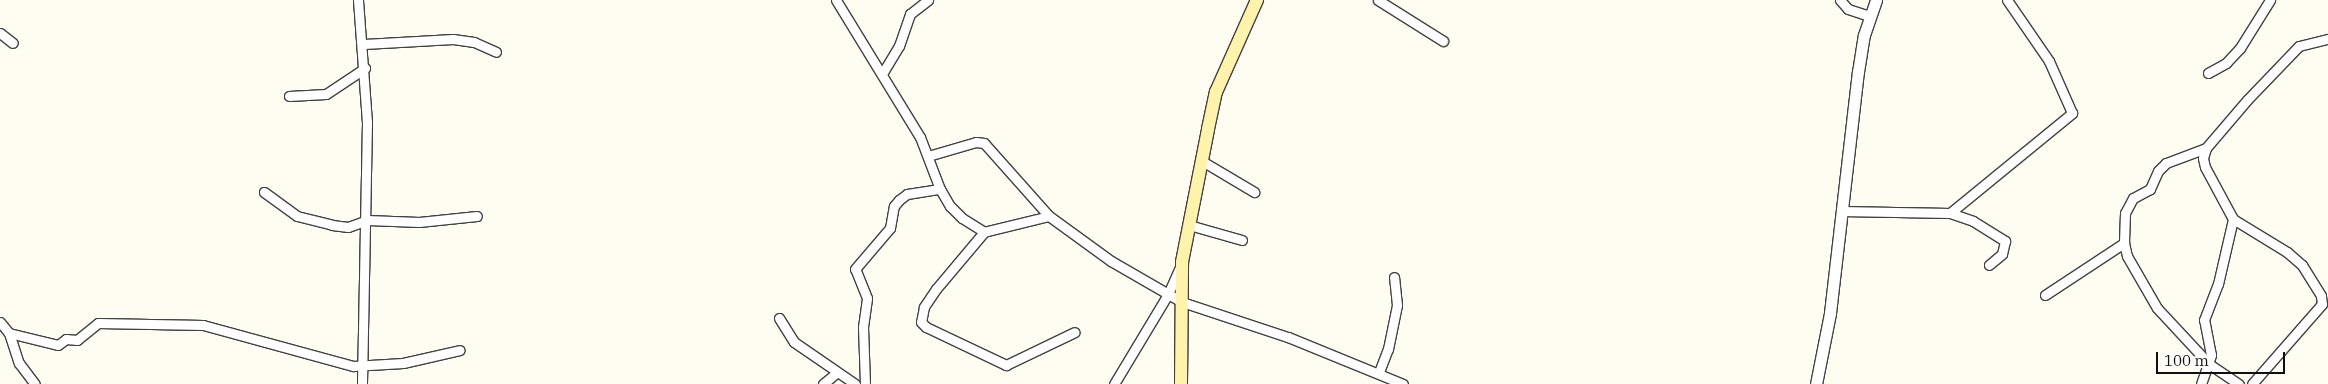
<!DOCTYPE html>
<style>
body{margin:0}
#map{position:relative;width:2328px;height:384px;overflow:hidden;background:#fffcf1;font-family:"IBM Plex Serif",serif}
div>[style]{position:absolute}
.roads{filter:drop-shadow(1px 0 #424242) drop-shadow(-1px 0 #424242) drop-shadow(0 1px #424242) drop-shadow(0 -1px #424242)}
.minor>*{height:9px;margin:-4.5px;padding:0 4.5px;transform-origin:4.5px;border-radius:4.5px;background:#fff}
.tertiary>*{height:11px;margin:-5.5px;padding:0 5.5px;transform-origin:5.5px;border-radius:5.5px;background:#fff}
.secondary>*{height:12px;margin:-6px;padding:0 6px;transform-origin:6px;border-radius:6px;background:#fff3ac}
span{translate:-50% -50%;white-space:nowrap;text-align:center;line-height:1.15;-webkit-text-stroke:5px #fff;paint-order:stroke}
.scale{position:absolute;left:2156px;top:352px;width:129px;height:22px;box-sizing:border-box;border:2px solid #0f0f0f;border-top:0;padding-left:6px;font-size:15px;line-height:18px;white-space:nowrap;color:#0f0f0f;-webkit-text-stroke:4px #fff;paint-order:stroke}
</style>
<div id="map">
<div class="roads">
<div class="minor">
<div style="left:358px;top:0;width:122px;rotate:85.8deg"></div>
<div style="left:367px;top:122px;width:262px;rotate:91.1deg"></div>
<div style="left:836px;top:0;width:161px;rotate:58.5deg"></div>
<div style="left:920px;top:137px;width:56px;rotate:69deg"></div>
<div style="left:940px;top:189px;width:20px;rotate:60deg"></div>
<div style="left:950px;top:206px;width:17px;rotate:45deg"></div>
<div style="left:962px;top:218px;width:26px;rotate:32deg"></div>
<div style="left:1378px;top:0;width:77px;rotate:32.2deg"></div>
<div style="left:1840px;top:0;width:12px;rotate:48deg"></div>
<div style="left:1848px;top:9px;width:23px;rotate:18deg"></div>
<div style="left:0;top:33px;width:16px;rotate:38deg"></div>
<div style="left:364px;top:44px;width:89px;rotate:-3.2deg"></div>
<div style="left:453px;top:39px;width:21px;rotate:8deg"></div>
<div style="left:474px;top:42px;width:24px;rotate:24deg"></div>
<div style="left:2208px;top:73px;width:21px;rotate:-29deg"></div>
<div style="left:2226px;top:63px;width:21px;rotate:-47deg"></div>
<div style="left:2240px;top:48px;width:57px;rotate:-58deg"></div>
<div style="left:882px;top:74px;width:33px;rotate:-59deg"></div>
<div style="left:899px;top:46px;width:34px;rotate:-71deg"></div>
<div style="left:910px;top:14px;width:23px;rotate:-38deg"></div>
<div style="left:289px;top:96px;width:37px;rotate:-3deg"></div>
<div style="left:326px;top:94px;width:47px;rotate:-33.7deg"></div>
<div style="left:2206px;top:148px;width:43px;rotate:159.4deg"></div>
<div style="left:2166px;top:163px;width:11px;rotate:135deg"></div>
<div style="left:2158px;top:171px;width:20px;rotate:114deg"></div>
<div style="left:2150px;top:189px;width:19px;rotate:152deg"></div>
<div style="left:2133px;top:198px;width:17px;rotate:118deg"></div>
<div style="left:2125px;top:213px;width:30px;rotate:92deg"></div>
<div style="left:2124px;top:243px;width:13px;rotate:77deg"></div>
<div style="left:2127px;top:256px;width:60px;rotate:60deg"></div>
<div style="left:2157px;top:308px;width:76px;rotate:47.1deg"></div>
<div style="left:2209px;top:364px;width:36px;rotate:34deg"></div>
<div style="left:928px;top:156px;width:50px;rotate:-16.3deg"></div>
<div style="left:976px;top:142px;width:8px;rotate:7deg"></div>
<div style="left:984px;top:143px;width:98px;rotate:48.3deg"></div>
<div style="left:1049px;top:216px;width:77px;rotate:36deg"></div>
<div style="left:1111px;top:261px;width:82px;rotate:30deg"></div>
<div style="left:1182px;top:302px;width:112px;rotate:18.3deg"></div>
<div style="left:1288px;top:337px;width:124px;rotate:22.2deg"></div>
<div style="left:1202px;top:161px;width:61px;rotate:30.8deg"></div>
<div style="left:264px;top:192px;width:41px;rotate:36deg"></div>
<div style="left:297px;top:216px;width:36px;rotate:14deg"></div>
<div style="left:332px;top:225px;width:16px;rotate:7deg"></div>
<div style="left:348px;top:227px;width:20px;rotate:-20deg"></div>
<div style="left:367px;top:220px;width:52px;rotate:2.2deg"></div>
<div style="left:419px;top:222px;width:58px;rotate:-5.9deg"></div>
<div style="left:1841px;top:211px;width:109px;rotate:1.1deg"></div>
<div style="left:1950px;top:213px;width:24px;rotate:19deg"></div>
<div style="left:1973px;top:221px;width:38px;rotate:32deg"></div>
<div style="left:2005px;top:241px;width:13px;rotate:103deg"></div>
<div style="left:2002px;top:254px;width:17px;rotate:140deg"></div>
<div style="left:1950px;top:213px;width:158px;rotate:-39.3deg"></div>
<div style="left:2072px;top:113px;width:57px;rotate:-113.9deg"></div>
<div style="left:2049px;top:61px;width:74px;rotate:-124.5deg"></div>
<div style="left:1049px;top:216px;width:67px;rotate:166.2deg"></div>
<div style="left:984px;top:232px;width:75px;rotate:130.1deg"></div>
<div style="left:936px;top:289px;width:22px;rotate:124deg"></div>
<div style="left:924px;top:307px;width:15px;rotate:101deg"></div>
<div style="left:921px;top:322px;width:7px;rotate:45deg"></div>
<div style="left:926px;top:327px;width:89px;rotate:25.4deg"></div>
<div style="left:1006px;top:365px;width:76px;rotate:-25.6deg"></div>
<div style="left:2233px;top:219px;width:63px;rotate:31.4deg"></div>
<div style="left:2287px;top:252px;width:20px;rotate:41deg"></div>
<div style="left:2302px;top:265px;width:36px;rotate:58deg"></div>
<div style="left:2321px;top:296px;width:8px;rotate:83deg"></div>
<div style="left:2322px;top:304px;width:106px;rotate:131.2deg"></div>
<div style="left:1189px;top:225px;width:55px;rotate:15.8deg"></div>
<div style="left:2045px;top:295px;width:95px;rotate:-33.4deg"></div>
<div style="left:779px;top:318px;width:28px;rotate:58deg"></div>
<div style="left:794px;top:342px;width:74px;rotate:34.5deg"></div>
<div style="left:0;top:322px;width:14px;rotate:51deg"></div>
<div style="left:9px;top:333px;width:32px;rotate:72deg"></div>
<div style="left:19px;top:363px;width:26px;rotate:53deg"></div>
<div style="left:9px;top:333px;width:50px;rotate:13.8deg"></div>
<div style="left:58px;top:345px;width:10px;rotate:-37deg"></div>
<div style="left:66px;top:339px;width:11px;rotate:5deg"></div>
<div style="left:77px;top:340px;width:27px;rotate:-39deg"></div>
<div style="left:98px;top:323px;width:105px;rotate:1.1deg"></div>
<div style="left:203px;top:325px;width:156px;rotate:15.3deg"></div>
<div style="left:353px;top:366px;width:50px;rotate:-3.4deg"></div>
<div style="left:403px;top:363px;width:58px;rotate:-12.8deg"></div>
<div style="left:1379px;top:372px;width:25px;rotate:-69deg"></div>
<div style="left:1388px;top:349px;width:45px;rotate:-78.4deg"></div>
<div style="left:1397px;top:305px;width:28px;rotate:-96deg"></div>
<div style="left:823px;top:384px;width:17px;rotate:-40deg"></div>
<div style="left:865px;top:384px;width:57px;rotate:-92deg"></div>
<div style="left:863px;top:327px;width:29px;rotate:-82deg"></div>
<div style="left:867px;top:298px;width:31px;rotate:-112deg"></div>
<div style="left:855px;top:269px;width:54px;rotate:-49.5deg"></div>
<div style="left:890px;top:228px;width:22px;rotate:-80deg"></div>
<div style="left:894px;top:206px;width:8px;rotate:-50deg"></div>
<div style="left:899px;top:200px;width:10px;rotate:-37deg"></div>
<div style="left:907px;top:194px;width:33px;rotate:-9deg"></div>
<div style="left:1114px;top:384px;width:105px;rotate:-59deg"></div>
<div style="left:1168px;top:294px;width:30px;rotate:-66deg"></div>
<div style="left:2201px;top:384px;width:31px;rotate:-71deg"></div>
<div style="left:2211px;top:355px;width:36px;rotate:-101deg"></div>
<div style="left:2204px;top:320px;width:39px;rotate:-69deg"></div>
<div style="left:2218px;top:284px;width:67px;rotate:-77deg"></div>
<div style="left:2233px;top:219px;width:59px;rotate:-118.3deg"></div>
<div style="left:2205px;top:167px;width:9px;rotate:-103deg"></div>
<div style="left:2203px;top:158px;width:10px;rotate:-73deg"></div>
<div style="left:2206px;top:148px;width:63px;rotate:-49.5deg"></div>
<div style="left:2247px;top:100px;width:75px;rotate:-46.1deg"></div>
<div style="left:2299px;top:46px;width:30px;rotate:-14deg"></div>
</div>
<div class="tertiary">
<div style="left:1816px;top:384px;width:72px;rotate:-78.8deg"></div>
<div style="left:1830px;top:313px;width:243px;rotate:-83.4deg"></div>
<div style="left:1858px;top:72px;width:37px;rotate:-81deg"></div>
<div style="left:1864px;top:35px;width:37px;rotate:-71deg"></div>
</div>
<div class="secondary">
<div style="left:1181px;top:384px;width:122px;rotate:-89.5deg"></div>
<div style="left:1182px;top:262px;width:136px;rotate:-78.9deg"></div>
<div style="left:1208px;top:129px;width:38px;rotate:-78deg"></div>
<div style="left:1216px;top:92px;width:101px;rotate:-66deg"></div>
</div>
</div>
<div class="scale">100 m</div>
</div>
